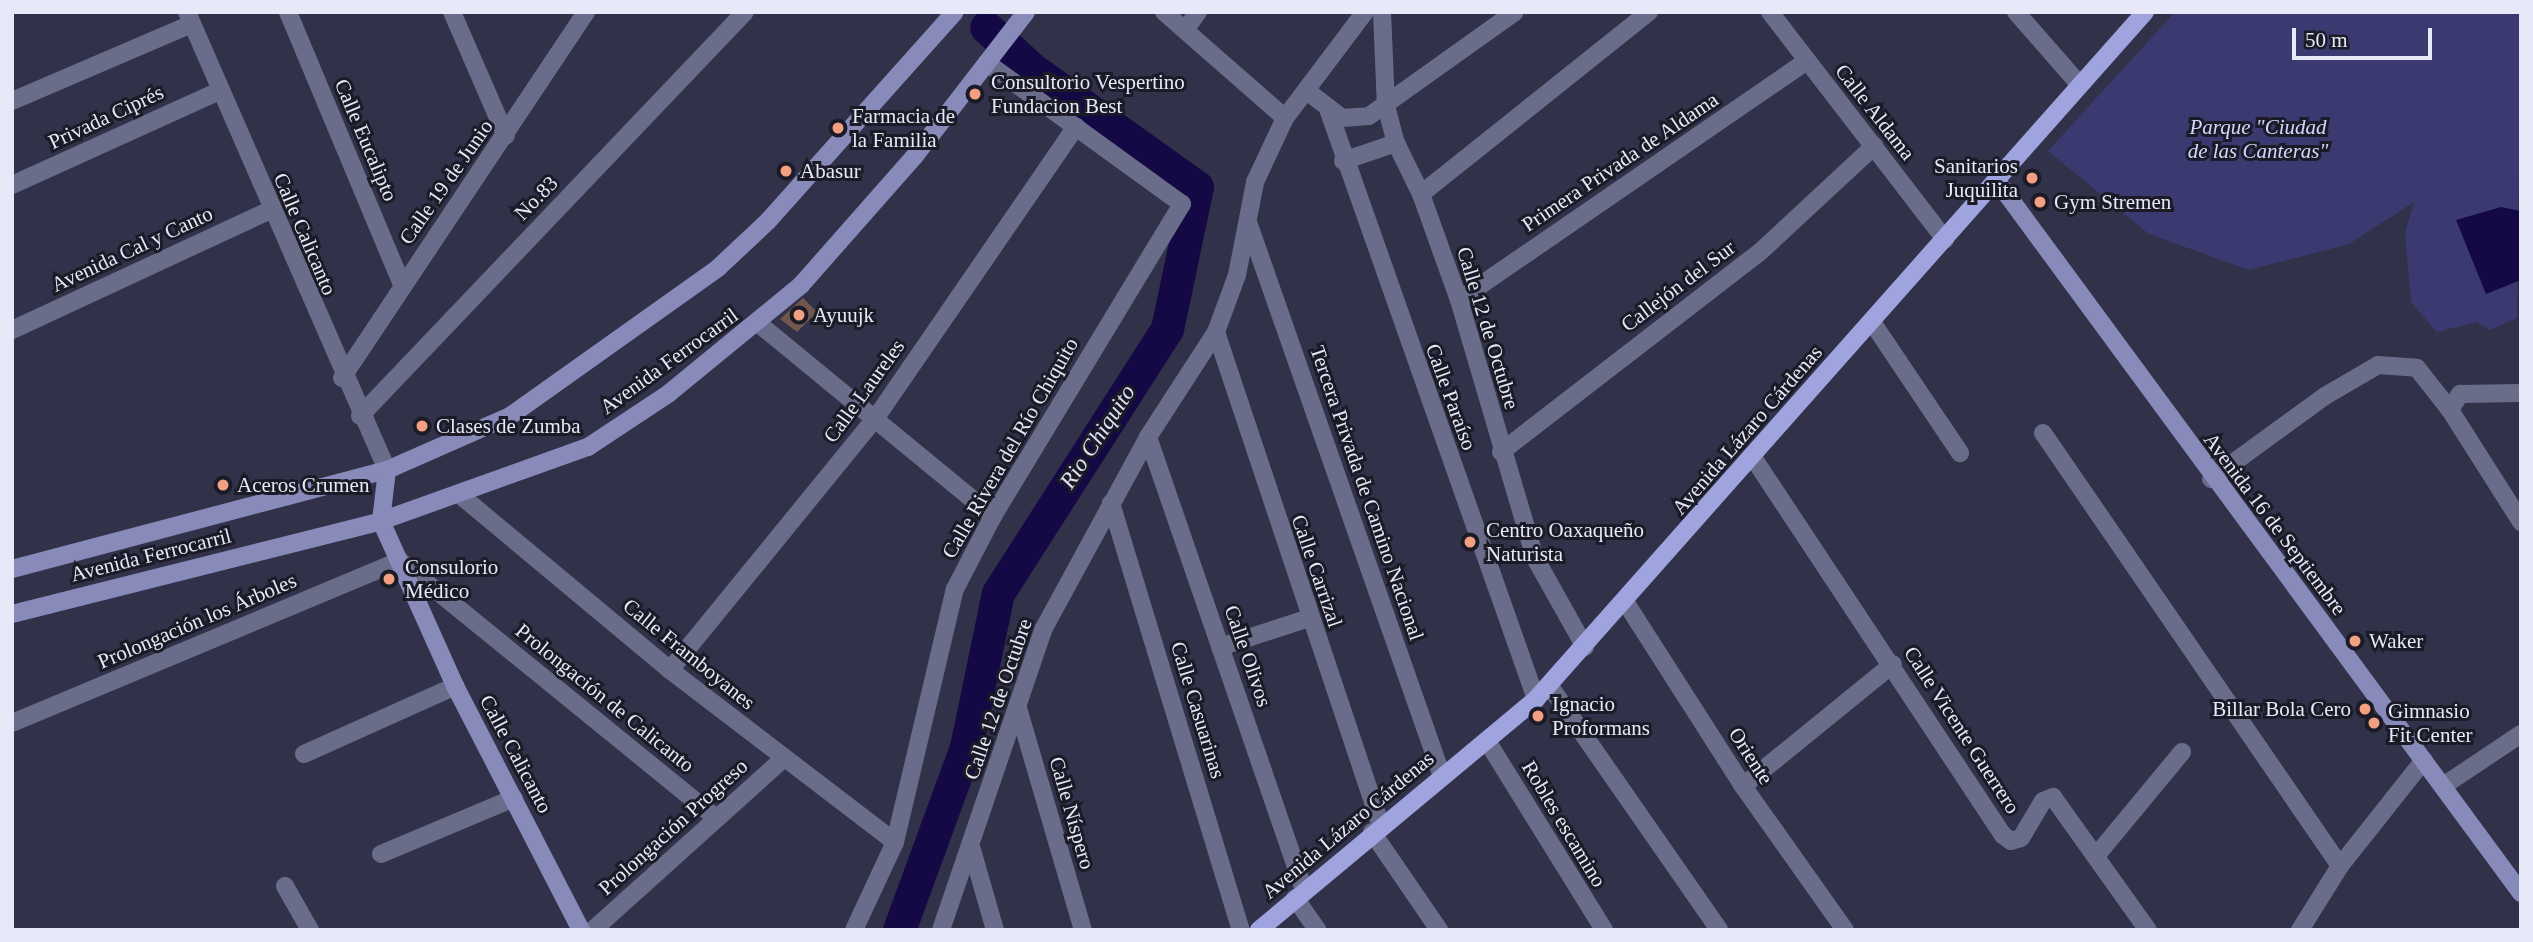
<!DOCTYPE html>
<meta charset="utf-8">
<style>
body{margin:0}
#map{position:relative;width:2533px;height:942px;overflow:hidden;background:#313249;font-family:Georgia,serif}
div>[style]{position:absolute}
.green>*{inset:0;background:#3a3a70}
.water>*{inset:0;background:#140944}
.river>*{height:33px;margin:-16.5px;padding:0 16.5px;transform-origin:16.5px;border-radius:16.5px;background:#140944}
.building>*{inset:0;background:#72574c}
.street>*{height:18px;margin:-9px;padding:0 9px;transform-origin:9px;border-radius:9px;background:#6a6d8a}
.secondary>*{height:18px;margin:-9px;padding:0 9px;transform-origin:9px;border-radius:9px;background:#888bba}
.primary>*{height:18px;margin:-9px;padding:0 9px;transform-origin:9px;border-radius:9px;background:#9fa3de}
.dots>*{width:19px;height:19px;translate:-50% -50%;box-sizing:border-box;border:4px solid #1a1b26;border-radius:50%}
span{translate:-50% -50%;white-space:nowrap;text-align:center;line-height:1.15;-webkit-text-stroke:6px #1a1b26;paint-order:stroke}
.poi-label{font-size:21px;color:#e7e9f8}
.left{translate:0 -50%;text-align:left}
.right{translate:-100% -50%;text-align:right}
.street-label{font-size:21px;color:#e7e9f8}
.park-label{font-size:21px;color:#d4d7fd;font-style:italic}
.water-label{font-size:23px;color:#e0e2f6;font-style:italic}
.frame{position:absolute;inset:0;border:14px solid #e7e9f8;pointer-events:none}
.scale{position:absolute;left:2292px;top:28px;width:140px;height:32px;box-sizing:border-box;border:4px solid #e7e9f8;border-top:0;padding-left:9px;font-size:21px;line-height:24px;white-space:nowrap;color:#e7e9f8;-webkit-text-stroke:5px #1a1b26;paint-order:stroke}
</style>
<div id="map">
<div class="green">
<div style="clip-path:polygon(2175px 12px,2521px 12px,2517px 318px,2490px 330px,2476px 322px,2437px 332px,2411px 302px,2405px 234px,2414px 202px,2349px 244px,2249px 270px,2149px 234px,2048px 151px)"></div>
</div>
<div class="water">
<div style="clip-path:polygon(2501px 207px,2521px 211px,2521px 280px,2486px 294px,2456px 220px)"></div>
</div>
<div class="river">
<div style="left:899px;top:930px;width:195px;rotate:-69.9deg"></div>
<div style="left:966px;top:747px;width:157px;rotate:-78.3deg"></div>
<div style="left:998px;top:593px;width:313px;rotate:-57.4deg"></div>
<div style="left:1167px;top:329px;width:145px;rotate:-78.1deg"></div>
<div style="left:1197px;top:187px;width:203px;rotate:-144.4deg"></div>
<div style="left:1032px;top:69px;width:62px;rotate:-137.6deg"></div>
</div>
<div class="building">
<div style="clip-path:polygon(803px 298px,817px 312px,797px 332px,780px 319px)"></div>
</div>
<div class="street">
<div style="left:187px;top:12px;width:500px;rotate:66.4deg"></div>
<div style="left:288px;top:12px;width:296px;rotate:67.3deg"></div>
<div style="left:452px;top:12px;width:135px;rotate:66.5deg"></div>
<div style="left:1164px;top:12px;width:161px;rotate:41.2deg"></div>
<div style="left:1382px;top:12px;width:94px;rotate:87.6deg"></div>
<div style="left:1386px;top:106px;width:38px;rotate:75deg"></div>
<div style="left:1396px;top:143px;width:57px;rotate:63.9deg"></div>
<div style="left:1421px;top:194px;width:113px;rotate:70.3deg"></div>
<div style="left:1459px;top:300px;width:269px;rotate:73.6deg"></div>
<div style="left:1535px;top:558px;width:102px;rotate:60.7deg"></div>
<div style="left:1770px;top:12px;width:287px;rotate:52.4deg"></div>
<div style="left:2016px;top:12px;width:96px;rotate:48.8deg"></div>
<div style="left:1185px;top:30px;width:22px;rotate:-54deg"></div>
<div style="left:1307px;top:91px;width:44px;rotate:37.6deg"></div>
<div style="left:1342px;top:118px;width:27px;rotate:-4deg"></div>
<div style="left:1369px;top:116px;width:179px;rotate:-35.5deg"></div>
<div style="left:12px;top:101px;width:196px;rotate:-23.2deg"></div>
<div style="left:1328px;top:109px;width:626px;rotate:70.58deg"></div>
<div style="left:1343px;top:161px;width:56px;rotate:-18.8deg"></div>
<div style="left:12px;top:185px;width:227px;rotate:-24.4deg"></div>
<div style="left:1421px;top:194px;width:292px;rotate:-38.6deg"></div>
<div style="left:1249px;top:225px;width:584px;rotate:70.7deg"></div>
<div style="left:1459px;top:300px;width:422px;rotate:-34.5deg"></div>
<div style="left:1872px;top:322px;width:158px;rotate:56.1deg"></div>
<div style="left:759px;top:324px;width:303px;rotate:39.4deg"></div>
<div style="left:12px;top:330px;width:285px;rotate:-24.9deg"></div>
<div style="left:1216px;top:332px;width:518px;rotate:71.53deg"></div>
<div style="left:342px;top:378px;width:440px;rotate:-56.3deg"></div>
<div style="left:2450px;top:410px;width:19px;rotate:-58deg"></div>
<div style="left:2460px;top:394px;width:61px;rotate:-0.9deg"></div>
<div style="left:360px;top:416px;width:558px;rotate:-46.38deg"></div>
<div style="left:2043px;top:433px;width:525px;rotate:55.55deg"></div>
<div style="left:1148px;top:437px;width:480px;rotate:71deg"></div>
<div style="left:1501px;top:452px;width:327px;rotate:-37.7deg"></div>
<div style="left:1760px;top:252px;width:156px;rotate:-42.9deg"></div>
<div style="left:1752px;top:456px;width:455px;rotate:56.5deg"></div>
<div style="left:2003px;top:835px;width:10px;rotate:37deg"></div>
<div style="left:2011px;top:841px;width:10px;rotate:-17deg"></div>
<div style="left:2021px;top:838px;width:43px;rotate:-59.3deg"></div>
<div style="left:2043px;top:801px;width:11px;rotate:-22deg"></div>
<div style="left:2053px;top:797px;width:163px;rotate:54.5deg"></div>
<div style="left:2211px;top:479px;width:141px;rotate:-36.1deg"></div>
<div style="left:2325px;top:396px;width:61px;rotate:-30.3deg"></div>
<div style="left:2378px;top:365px;width:39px;rotate:4deg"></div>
<div style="left:2417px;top:368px;width:53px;rotate:51.8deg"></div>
<div style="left:2450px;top:410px;width:133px;rotate:57.6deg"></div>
<div style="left:460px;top:495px;width:273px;rotate:39.8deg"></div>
<div style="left:670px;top:670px;width:283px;rotate:37.4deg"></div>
<div style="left:1111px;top:503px;width:446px;rotate:73.1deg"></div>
<div style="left:1626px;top:603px;width:217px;rotate:57.4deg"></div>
<div style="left:1743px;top:786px;width:176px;rotate:54.7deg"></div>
<div style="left:1220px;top:647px;width:94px;rotate:-18deg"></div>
<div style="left:670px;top:670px;width:324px;rotate:-50.8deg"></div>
<div style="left:875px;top:419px;width:355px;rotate:-55.5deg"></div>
<div style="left:1549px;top:685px;width:298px;rotate:55.2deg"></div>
<div style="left:1018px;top:708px;width:231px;rotate:73.7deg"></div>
<div style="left:12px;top:723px;width:420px;rotate:-22.7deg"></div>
<div style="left:400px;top:561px;width:407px;rotate:39.1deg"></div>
<div style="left:1487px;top:741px;width:222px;rotate:58.2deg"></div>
<div style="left:304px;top:754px;width:166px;rotate:-24.2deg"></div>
<div style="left:1743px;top:786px;width:193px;rotate:-39.1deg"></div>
<div style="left:2443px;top:786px;width:94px;rotate:-33.7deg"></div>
<div style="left:1372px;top:832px;width:119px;rotate:55.6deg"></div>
<div style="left:972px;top:850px;width:83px;rotate:74deg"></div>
<div style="left:381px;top:854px;width:144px;rotate:-22.8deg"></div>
<div style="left:2096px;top:856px;width:135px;rotate:-50.4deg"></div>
<div style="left:285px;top:886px;width:51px;rotate:60.4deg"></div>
<div style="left:1295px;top:898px;width:39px;rotate:55deg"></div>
<div style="left:593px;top:930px;width:257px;rotate:-42deg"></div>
<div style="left:854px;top:930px;width:97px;rotate:-65deg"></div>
<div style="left:895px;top:842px;width:260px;rotate:-76.7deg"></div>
<div style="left:955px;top:589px;width:82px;rotate:-62.5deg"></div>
<div style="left:993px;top:516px;width:365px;rotate:-58.8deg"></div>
<div style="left:1182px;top:204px;width:241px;rotate:-144.1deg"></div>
<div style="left:941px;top:930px;width:319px;rotate:-71.2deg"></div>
<div style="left:1044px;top:628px;width:217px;rotate:-61.4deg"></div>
<div style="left:1148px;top:437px;width:125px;rotate:-57.1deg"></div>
<div style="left:1216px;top:332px;width:61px;rotate:-69.8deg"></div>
<div style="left:1237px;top:275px;width:95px;rotate:-79deg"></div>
<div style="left:1255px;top:182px;width:71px;rotate:-64.9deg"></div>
<div style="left:1285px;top:118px;width:133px;rotate:-53deg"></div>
<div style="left:2300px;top:930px;width:75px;rotate:-58deg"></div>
<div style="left:2340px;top:866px;width:135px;rotate:-51.6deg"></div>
</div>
<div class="secondary">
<div style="left:1997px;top:181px;width:884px;rotate:53.65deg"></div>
<div style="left:387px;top:470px;width:51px;rotate:96.7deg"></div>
<div style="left:381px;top:521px;width:181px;rotate:65.8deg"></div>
<div style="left:455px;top:686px;width:275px;rotate:62.7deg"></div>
<div style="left:12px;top:569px;width:388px;rotate:-14.8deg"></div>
<div style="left:387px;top:470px;width:134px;rotate:-23.7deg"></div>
<div style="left:510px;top:416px;width:255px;rotate:-35.4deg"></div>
<div style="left:718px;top:268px;width:69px;rotate:-43.2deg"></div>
<div style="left:768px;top:221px;width:280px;rotate:-48.2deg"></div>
<div style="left:12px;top:614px;width:381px;rotate:-14.1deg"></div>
<div style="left:381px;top:521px;width:220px;rotate:-19.7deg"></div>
<div style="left:588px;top:447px;width:96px;rotate:-33.5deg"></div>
<div style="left:668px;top:394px;width:172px;rotate:-39.3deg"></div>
<div style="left:801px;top:285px;width:171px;rotate:-48.6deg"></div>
<div style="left:914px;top:157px;width:183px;rotate:-52.3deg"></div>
</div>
<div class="primary">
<div style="left:1259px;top:930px;width:361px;rotate:-39.8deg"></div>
<div style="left:1536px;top:699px;width:918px;rotate:-48.44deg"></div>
</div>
<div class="dots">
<div style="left:975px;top:94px;background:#f2a081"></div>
<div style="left:838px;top:128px;background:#f2a081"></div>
<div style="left:786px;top:171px;background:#f2a081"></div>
<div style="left:2032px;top:178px;background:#f2a081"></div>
<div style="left:2040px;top:202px;background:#f2a081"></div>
<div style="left:799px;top:315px;background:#f2a081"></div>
<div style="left:422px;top:426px;background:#f2a081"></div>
<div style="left:223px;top:485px;background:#f2a081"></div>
<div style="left:1470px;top:542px;background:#f2a081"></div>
<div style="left:389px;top:579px;background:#f2a081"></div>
<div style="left:2355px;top:641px;background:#f2a081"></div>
<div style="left:2365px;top:709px;background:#f2a081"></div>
<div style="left:1538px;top:716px;background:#f2a081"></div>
<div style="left:2374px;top:723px;background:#f2a081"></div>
</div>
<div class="poi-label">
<span class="left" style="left:991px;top:94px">Consultorio Vespertino<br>Fundacion Best</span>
<span class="left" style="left:852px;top:128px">Farmacia de<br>la Familia</span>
<span class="right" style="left:2018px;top:178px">Sanitarios<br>Juquilita</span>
<span class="left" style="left:800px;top:171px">Abasur</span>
<span class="left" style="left:2054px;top:202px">Gym Stremen</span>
<span class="left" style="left:813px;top:315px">Ayuujk</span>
<span class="left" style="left:436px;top:426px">Clases de Zumba</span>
<span class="left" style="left:237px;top:485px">Aceros Crumen</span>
<span class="left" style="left:1486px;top:542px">Centro Oaxaqueño<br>Naturista</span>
<span class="left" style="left:405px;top:579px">Consulorio<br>Médico</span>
<span class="left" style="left:2369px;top:641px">Waker</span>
<span class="left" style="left:1552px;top:716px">Ignacio<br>Proformans</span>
<span class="right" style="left:2351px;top:709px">Billar Bola Cero</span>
<span class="left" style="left:2388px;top:723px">Gimnasio<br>Fit Center</span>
</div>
<div class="street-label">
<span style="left:1875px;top:112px;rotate:52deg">Calle Aldama</span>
<span style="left:106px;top:117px;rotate:-25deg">Privada Ciprés</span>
<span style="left:366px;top:140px;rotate:67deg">Calle Eucalipto</span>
<span style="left:1620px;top:162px;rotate:-34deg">Primera Privada de Aldama</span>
<span style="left:446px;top:182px;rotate:-55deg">Calle 19 de Junio</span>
<span style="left:536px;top:198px;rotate:-46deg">No.83</span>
<span style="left:305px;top:234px;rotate:67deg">Calle Calicanto</span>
<span style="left:132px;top:249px;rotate:-25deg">Avenida Cal y Canto</span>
<span style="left:1678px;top:286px;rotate:-37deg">Callejón del Sur</span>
<span style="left:1488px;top:328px;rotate:73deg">Calle 12 de Octubre</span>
<span style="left:669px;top:361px;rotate:-36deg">Avenida Ferrocarril</span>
<span style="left:864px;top:391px;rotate:-54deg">Calle Laureles</span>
<span style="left:1451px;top:397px;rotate:70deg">Calle Paraíso</span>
<span style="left:1747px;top:430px;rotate:-49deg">Avenida Lázaro Cárdenas</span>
<span style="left:1010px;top:448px;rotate:-60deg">Calle Rivera del Río Chiquito</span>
<span style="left:1367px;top:493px;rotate:71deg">Tercera Privada de Camino Nacional</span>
<span style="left:2275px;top:524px;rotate:53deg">Avenida 16 de Septiembre</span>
<span style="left:151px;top:555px;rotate:-14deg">Avenida Ferrocarril</span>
<span style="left:1317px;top:571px;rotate:71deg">Calle Carrizal</span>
<span style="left:197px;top:621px;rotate:-23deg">Prolongación los Árboles</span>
<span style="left:689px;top:654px;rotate:39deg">Calle Framboyanes</span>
<span style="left:1248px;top:656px;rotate:71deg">Calle Olivos</span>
<span style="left:605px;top:698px;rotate:39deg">Prolongación de Calicanto</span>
<span style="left:998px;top:699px;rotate:-71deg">Calle 12 de Octubre</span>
<span style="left:1198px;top:710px;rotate:73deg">Calle Casuarinas</span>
<span style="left:1962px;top:730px;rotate:57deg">Calle Vicente Guerrero</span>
<span style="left:516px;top:754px;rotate:62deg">Calle Calicanto</span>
<span style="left:1751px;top:756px;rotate:57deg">Oriente</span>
<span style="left:1072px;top:813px;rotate:74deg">Calle Níspero</span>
<span style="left:1564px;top:824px;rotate:59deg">Robles escamino</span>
<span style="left:1348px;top:825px;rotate:-40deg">Avenida Lázaro Cárdenas</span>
<span style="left:673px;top:827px;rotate:-42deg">Prolongación Progreso</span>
</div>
<div class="park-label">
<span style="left:2258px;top:139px">Parque "Ciudad<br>de las Canteras"</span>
</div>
<div class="water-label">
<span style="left:1098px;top:437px;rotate:-57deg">Rio Chiquito</span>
</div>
<div class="frame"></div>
<div class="scale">50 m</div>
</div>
